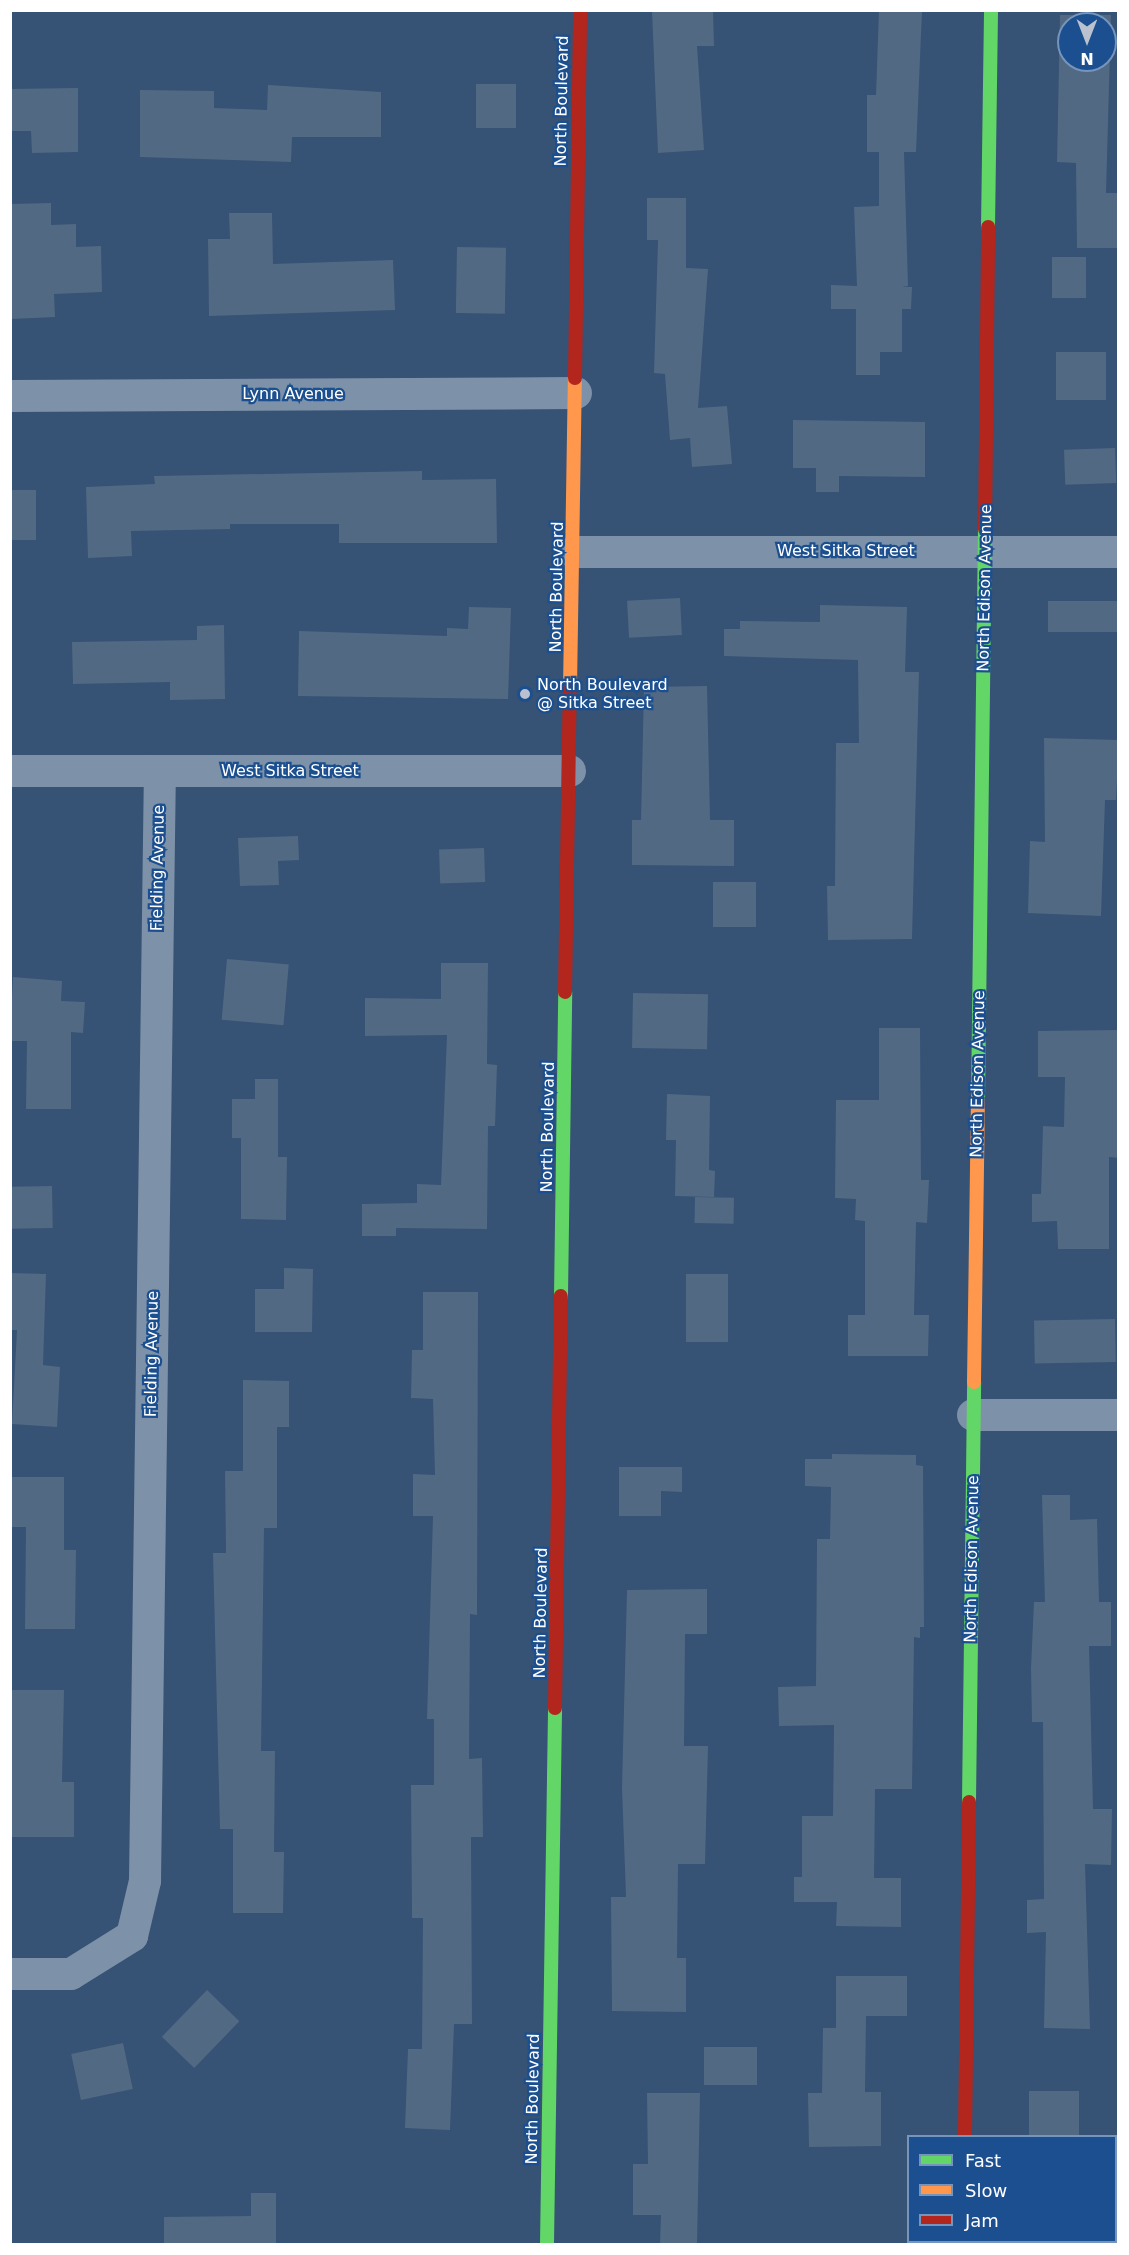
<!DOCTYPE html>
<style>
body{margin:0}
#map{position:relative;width:1129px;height:2255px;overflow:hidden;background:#365274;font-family:"DejaVu Sans",sans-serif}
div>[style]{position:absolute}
.building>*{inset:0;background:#526984;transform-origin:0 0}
.street>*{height:32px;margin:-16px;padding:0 16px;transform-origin:16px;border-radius:16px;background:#7d92a8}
.fast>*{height:14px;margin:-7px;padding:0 7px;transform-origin:7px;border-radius:7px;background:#63d668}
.slow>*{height:14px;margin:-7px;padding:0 7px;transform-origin:7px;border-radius:7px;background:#ff974d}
.jam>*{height:14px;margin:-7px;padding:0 7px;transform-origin:7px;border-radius:7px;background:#b3261e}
.dots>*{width:16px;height:16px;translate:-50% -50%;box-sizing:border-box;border:3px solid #1b4f8f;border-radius:50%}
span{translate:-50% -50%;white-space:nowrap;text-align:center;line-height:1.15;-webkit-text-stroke:4.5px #1b4f8f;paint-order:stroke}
.street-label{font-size:16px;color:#fff}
.poi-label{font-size:16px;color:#fff}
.left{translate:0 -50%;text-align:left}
.frame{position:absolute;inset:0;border:12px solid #fff;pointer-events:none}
.legend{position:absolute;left:907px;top:2135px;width:210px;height:108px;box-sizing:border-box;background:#1b4f8f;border:2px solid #7695bc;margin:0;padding:8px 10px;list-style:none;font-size:18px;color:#fff}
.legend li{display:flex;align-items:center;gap:12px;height:30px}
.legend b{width:30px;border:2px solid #7695bc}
.north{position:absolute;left:1057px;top:12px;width:60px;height:60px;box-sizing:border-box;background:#1b4f8f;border:2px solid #7695bc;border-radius:50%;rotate:180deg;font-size:16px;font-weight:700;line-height:24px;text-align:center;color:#fff}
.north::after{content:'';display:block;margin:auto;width:21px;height:27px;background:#b9c2ce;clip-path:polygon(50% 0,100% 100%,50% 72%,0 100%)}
</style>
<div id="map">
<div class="building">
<div style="clip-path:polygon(713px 10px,714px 46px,697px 46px,704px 150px,658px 153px,652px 11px)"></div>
<div style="clip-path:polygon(879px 10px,922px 11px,916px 152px,904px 152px,908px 286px,902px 287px,912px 287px,911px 309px,902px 309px,902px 352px,880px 352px,880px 375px,856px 375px,856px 309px,831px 309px,831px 285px,857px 286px,854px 207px,879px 206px,879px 152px,867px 152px,867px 95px,876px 95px)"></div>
<div style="clip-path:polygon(evenodd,1060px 15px,1111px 15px,1106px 193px,1119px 193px,1119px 248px,1077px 248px,1076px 163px,1057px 162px,1060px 15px,1069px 24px,1105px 24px,1105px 60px,1069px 60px,1069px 24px)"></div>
<div style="left:476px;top:84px;width:40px;height:44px"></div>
<div style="clip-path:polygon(268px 85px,381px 92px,381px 137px,292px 137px,291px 162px,140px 157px,140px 90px,214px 91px,214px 108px,267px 110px)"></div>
<div style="clip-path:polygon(78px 88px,78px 152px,32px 153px,31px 131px,10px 131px,10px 89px)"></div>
<div style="clip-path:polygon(647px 198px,686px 198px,686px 268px,708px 269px,698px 408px,727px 406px,732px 464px,692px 467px,690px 438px,670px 440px,665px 374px,654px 373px,658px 240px,647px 240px)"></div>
<div style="clip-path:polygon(51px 203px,51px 225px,76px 224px,76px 247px,101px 246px,102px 292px,54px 294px,55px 317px,11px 319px,10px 204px)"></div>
<div style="clip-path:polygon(229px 213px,272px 213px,273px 264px,393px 260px,395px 310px,209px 316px,208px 239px,230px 239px)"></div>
<div style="left:457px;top:247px;width:49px;height:66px;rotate:1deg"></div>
<div style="left:1052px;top:257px;width:34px;height:41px"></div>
<div style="left:1106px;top:352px;width:48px;height:50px;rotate:90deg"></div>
<div style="clip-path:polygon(793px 420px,925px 422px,925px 477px,839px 476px,839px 492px,816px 492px,816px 468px,793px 468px)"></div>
<div style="left:1115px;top:448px;width:35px;height:51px;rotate:88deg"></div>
<div style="clip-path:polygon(422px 471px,422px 480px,496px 479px,497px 543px,339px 543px,339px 524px,230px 524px,230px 529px,131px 531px,132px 556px,88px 558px,86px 487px,155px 484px,154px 476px)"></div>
<div style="left:36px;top:490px;width:50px;height:26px;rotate:90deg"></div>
<div style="left:680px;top:598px;width:37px;height:53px;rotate:87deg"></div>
<div style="left:1119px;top:601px;width:31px;height:71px;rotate:90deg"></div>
<div style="clip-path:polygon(820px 605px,907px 607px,905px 672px,919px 672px,912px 939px,828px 940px,827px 886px,835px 886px,836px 743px,859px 743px,858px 660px,724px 656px,724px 629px,740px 629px,740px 621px,820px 622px)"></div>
<div style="clip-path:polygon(469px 607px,511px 608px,508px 699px,298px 696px,299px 631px,447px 636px,447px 628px,468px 629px)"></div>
<div style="clip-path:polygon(224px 625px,225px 699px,170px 700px,170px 682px,73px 684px,72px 642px,197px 640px,197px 626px)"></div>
<div style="clip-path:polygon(707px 686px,710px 820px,734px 820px,734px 866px,632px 865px,632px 820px,641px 820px,644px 687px)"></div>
<div style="clip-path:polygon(1044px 738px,1119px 740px,1116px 800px,1105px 800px,1101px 916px,1028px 913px,1030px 841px,1045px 842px)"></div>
<div style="clip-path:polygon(298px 836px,299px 860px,278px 861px,279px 885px,240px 886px,238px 838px)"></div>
<div style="left:484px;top:848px;width:34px;height:45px;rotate:88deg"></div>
<div style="left:713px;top:882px;width:43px;height:45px"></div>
<div style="left:227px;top:959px;width:62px;height:61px;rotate:5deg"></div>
<div style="clip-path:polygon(441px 963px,488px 963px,487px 1064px,497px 1065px,495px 1126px,488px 1126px,487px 1229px,396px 1228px,396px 1236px,362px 1236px,362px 1204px,417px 1203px,417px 1184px,441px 1185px,447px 1035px,365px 1036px,365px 998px,441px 999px)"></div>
<div style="clip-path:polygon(13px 977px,62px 981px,61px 1001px,85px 1002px,83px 1033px,71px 1032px,71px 1109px,26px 1109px,27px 1041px,10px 1041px)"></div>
<div style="left:633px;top:993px;width:75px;height:55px;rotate:1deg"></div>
<div style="clip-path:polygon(879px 1028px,920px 1028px,921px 1180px,929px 1180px,927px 1223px,916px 1222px,914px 1315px,929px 1315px,928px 1356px,848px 1356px,848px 1315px,865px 1315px,865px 1221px,855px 1220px,856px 1199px,835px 1198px,836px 1100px,879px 1100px)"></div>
<div style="clip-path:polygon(1119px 1030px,1119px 1158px,1109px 1157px,1109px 1249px,1058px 1249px,1057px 1221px,1032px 1222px,1032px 1194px,1041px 1194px,1043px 1126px,1064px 1127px,1065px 1077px,1038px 1077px,1038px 1031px)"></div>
<div style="clip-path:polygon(255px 1079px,278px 1079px,278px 1157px,287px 1157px,286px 1220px,241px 1219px,241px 1138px,232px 1138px,232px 1099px,255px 1099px)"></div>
<div style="clip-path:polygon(667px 1094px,710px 1096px,709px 1170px,715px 1171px,714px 1197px,675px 1196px,676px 1140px,666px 1140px)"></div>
<div style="left:52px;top:1186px;width:42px;height:42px;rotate:89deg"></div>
<div style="left:695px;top:1197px;width:39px;height:26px;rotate:1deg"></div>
<div style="clip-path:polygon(284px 1268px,313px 1269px,312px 1332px,255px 1332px,255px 1289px,284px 1289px)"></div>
<div style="clip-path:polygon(10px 1273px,46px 1274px,43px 1365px,60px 1367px,57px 1427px,12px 1424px,17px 1330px,10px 1330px)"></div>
<div style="left:686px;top:1274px;width:42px;height:68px"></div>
<div style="clip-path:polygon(423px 1292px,478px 1292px,477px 1615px,470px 1614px,469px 1759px,482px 1758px,483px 1837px,471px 1837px,472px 2024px,454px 2024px,450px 2130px,405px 2128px,408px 2049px,422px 2049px,423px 1918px,412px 1918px,411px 1785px,434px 1785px,434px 1719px,427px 1719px,433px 1516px,413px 1516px,413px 1474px,435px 1475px,433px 1399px,411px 1398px,412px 1350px,423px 1350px)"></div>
<div style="left:1115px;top:1319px;width:43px;height:81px;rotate:89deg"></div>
<div style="clip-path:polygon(243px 1380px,289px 1381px,289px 1427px,277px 1427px,277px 1528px,264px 1528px,261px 1751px,275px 1751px,274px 1852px,284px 1852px,283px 1913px,233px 1913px,233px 1829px,220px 1829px,213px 1553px,226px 1553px,225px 1471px,243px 1471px)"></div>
<div style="clip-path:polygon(832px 1454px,916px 1455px,916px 1465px,923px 1466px,924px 1627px,920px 1627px,920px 1638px,914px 1637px,912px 1789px,875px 1789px,874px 1878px,901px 1878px,901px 1927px,836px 1926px,837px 1902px,794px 1902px,794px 1877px,802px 1877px,802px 1816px,833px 1816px,834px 1725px,779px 1726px,778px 1687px,816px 1686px,817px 1539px,830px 1539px,831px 1487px,805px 1486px,805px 1459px,832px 1459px)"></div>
<div style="clip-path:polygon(619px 1467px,682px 1467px,682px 1492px,661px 1491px,661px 1516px,619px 1516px)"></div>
<div style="clip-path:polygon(10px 1477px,64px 1477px,64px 1550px,76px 1550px,75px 1629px,25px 1629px,26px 1527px,10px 1527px)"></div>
<div style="clip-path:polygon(1042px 1495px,1070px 1495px,1070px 1520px,1097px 1519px,1099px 1602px,1111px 1602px,1111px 1646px,1089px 1646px,1093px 1809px,1112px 1809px,1111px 1865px,1085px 1864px,1090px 2029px,1044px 2028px,1046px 1932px,1027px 1933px,1027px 1900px,1044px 1899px,1043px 1722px,1032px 1722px,1031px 1668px,1034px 1602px,1045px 1602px)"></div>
<div style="clip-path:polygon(707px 1589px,707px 1634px,685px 1634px,684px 1746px,708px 1746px,705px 1864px,678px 1864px,677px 1958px,686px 1958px,686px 2012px,612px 2011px,611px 1897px,626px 1897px,622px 1788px,627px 1590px)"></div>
<div style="clip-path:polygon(10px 1690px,64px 1690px,62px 1782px,74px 1782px,74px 1837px,10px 1837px)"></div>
<div style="clip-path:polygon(836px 1976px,907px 1976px,907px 2016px,866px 2016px,865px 2092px,881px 2092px,881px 2146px,809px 2147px,808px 2093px,822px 2093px,823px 2028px,836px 2028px)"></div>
<div style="left:207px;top:1990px;width:45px;height:65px;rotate:44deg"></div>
<div style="left:123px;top:2043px;width:47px;height:53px;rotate:78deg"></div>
<div style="left:704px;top:2047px;width:53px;height:38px"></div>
<div style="left:1029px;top:2091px;width:50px;height:45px"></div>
<div style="clip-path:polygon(647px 2093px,700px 2093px,697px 2244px,660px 2244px,661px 2215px,633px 2215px,633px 2164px,648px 2164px)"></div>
<div style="clip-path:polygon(251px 2193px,276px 2193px,276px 2244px,164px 2244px,164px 2217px,251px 2216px)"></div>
</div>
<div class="street">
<div style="left:10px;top:396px;width:566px;rotate:-0.3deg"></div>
<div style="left:574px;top:552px;width:544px"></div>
<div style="left:10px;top:771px;width:560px"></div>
<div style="left:973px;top:1415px;width:145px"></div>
<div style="left:10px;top:1974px;width:61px"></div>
<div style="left:71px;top:1974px;width:72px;rotate:-31.9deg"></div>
<div style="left:132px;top:1936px;width:57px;rotate:-76.7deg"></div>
<div style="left:145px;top:1881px;width:1110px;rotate:-89.23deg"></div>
<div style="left:963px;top:2244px;width:2px;rotate:-90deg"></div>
</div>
<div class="fast">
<div style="left:988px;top:227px;width:217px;rotate:-89.2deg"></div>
<div style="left:978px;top:1100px;width:571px;rotate:-89.3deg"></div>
<div style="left:561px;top:1296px;width:304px;rotate:-89.2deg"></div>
<div style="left:969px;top:1802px;width:420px;rotate:-89.3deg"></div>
<div style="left:547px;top:2244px;width:536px;rotate:-89.14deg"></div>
</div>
<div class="slow">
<div style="left:570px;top:688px;width:310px;rotate:-89.1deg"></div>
<div style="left:974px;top:1382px;width:282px;rotate:-89.2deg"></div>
</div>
<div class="jam">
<div style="left:575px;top:378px;width:368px;rotate:-89.2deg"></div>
<div style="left:985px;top:529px;width:302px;rotate:-89.4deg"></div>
<div style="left:565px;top:992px;width:304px;rotate:-89.1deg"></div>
<div style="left:555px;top:1708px;width:412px;rotate:-89.2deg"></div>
<div style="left:965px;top:2136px;width:334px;rotate:-89.3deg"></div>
</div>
<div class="dots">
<div style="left:525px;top:694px;background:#b9c2ce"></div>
</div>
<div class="street-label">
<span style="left:562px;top:101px;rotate:-89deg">North Boulevard</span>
<span style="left:293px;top:394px">Lynn Avenue</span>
<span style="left:846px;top:551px">West Sitka Street</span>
<span style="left:557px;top:587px;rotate:-89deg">North Boulevard</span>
<span style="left:985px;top:588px;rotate:-89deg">North Edison Avenue</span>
<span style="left:290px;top:771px">West Sitka Street</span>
<span style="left:158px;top:868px;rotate:-89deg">Fielding Avenue</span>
<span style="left:978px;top:1074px;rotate:-89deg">North Edison Avenue</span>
<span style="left:548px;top:1127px;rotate:-89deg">North Boulevard</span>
<span style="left:152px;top:1354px;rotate:-89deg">Fielding Avenue</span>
<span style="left:972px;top:1559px;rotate:-89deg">North Edison Avenue</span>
<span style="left:541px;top:1613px;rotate:-89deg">North Boulevard</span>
<span style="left:533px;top:2099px;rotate:-89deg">North Boulevard</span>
</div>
<div class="poi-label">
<span class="left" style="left:537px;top:694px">North Boulevard<br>@ Sitka Street</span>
</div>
<div class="frame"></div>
<ul class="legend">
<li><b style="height:8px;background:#63d668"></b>Fast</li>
<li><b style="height:8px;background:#ff974d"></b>Slow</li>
<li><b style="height:8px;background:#b3261e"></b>Jam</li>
</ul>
<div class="north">N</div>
</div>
